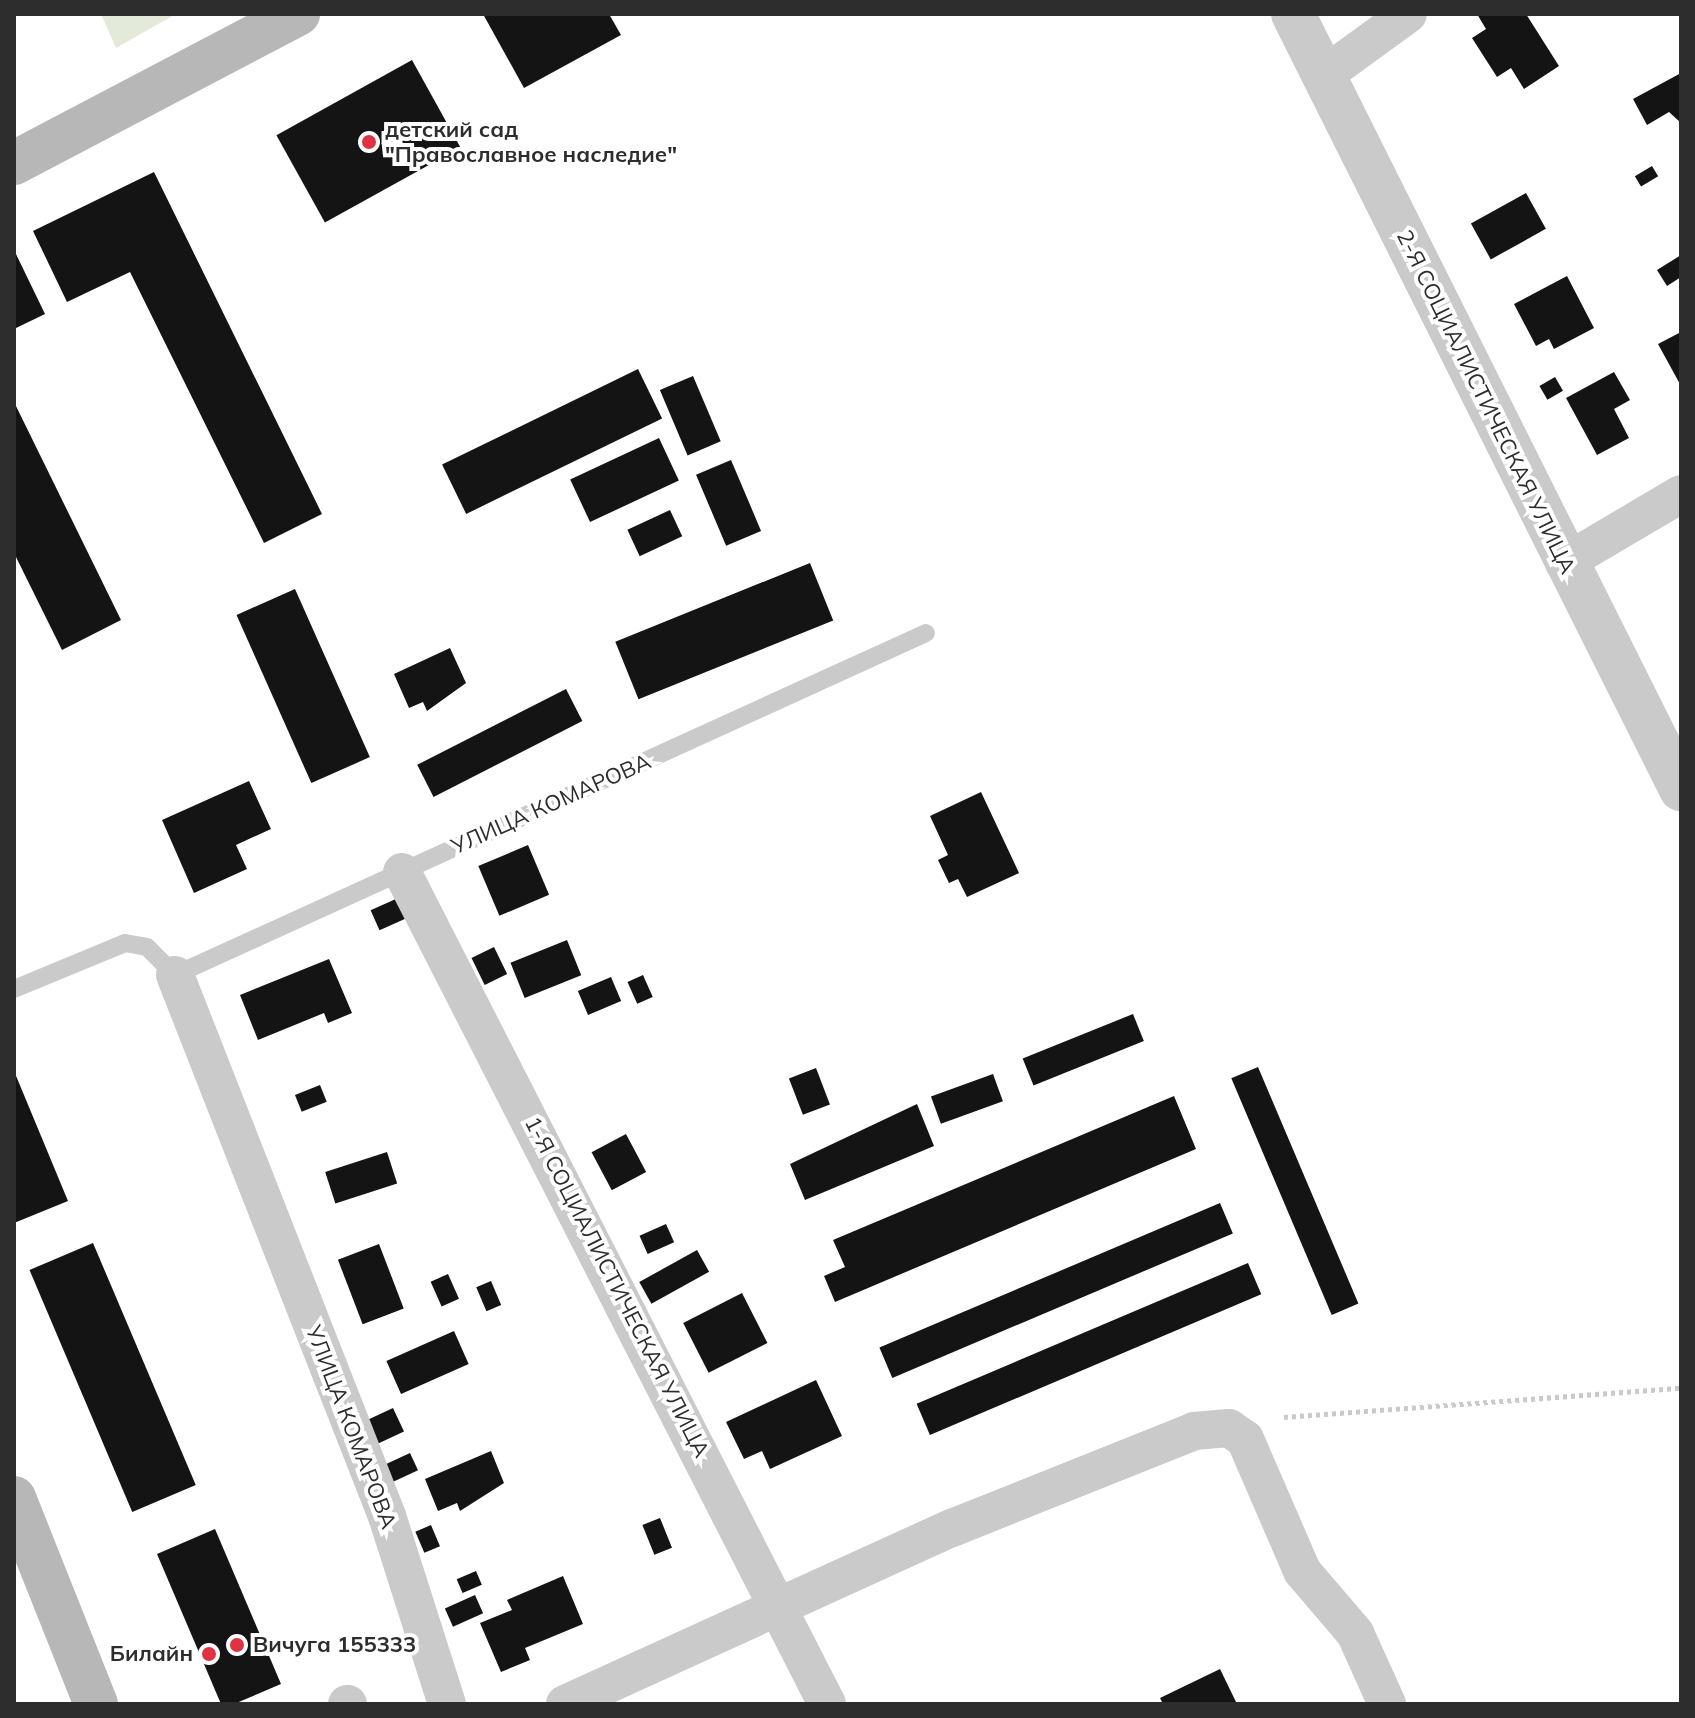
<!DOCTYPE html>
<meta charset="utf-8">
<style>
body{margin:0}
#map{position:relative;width:1695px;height:1718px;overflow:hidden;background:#fff;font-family:Mulish,sans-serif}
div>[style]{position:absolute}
.green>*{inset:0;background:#e3eada}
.building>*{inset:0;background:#141414;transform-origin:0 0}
.path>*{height:5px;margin-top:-2.5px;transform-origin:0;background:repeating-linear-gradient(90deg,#cacaca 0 4px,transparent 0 8px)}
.service>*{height:18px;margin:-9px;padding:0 9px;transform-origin:9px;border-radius:9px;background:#cacaca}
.minor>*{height:38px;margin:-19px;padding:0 19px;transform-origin:19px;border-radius:19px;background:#cacaca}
.tertiary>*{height:44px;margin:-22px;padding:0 22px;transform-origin:22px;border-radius:22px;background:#cacaca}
.secondary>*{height:44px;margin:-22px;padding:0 22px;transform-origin:22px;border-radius:22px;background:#b7b7b7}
.dots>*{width:22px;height:22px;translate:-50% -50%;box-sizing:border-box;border:4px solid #fff;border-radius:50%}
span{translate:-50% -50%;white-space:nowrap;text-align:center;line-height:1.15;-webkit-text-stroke:8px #fff;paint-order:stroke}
.poi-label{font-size:22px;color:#2d2d2d;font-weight:700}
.left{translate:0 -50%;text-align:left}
.right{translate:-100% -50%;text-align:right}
.street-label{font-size:22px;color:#2d2d2d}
.frame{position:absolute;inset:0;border:16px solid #2d2d2d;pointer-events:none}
</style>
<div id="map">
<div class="green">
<div style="clip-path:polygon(101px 14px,176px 14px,116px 48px)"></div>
</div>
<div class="building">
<div style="clip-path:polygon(483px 14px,609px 14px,621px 35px,524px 88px)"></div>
<div style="clip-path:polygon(1477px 14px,1526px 14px,1559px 66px,1524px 89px,1511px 68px,1497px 77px,1472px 38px,1486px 29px)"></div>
<div style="left:412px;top:60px;width:100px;height:155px;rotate:61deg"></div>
<div style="clip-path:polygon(1681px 73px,1681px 123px,1669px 112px,1647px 125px,1633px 99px)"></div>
<div style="left:1652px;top:166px;width:12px;height:20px;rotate:59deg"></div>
<div style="clip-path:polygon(154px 172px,322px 514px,264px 543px,130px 272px,67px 302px,33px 231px)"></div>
<div style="left:1526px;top:193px;width:41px;height:63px;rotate:61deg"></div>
<div style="clip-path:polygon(14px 250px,45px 314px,14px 329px)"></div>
<div style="clip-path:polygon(1681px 255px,1681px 277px,1667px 286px,1657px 270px)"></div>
<div style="clip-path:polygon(1567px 276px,1594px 328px,1554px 349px,1549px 339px,1536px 346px,1514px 304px)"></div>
<div style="clip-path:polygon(1681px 332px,1681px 386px,1658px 344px)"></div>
<div style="left:638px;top:369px;width:55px;height:218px;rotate:64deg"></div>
<div style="clip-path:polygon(1614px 372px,1630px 400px,1614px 409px,1629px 438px,1597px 455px,1566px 398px)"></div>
<div style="left:693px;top:376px;width:71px;height:36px;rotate:67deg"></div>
<div style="left:1555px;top:377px;width:16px;height:18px;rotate:60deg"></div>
<div style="clip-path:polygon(14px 402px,121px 620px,62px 650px,14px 553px)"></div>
<div style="left:659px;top:438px;width:47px;height:98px;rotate:65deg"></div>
<div style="left:731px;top:460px;width:77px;height:38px;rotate:67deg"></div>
<div style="left:670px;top:510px;width:29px;height:47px;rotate:65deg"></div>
<div style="left:810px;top:563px;width:62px;height:210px;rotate:68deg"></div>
<div style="left:295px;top:589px;width:184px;height:64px;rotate:66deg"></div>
<div style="clip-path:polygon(450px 648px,466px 683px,427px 711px,423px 702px,409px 708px,394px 674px)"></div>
<div style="left:566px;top:689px;width:36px;height:167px;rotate:63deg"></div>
<div style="clip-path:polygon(249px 781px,271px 829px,236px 845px,247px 869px,194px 893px,162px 820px)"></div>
<div style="clip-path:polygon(981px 792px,1019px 873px,967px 897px,958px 879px,949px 883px,938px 860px,948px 855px,930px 816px)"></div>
<div style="left:528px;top:845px;width:54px;height:54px;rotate:67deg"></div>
<div style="left:398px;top:898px;width:22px;height:30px;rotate:66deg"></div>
<div style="left:567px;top:940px;width:38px;height:61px;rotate:68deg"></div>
<div style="left:494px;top:947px;width:30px;height:25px;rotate:64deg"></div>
<div style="clip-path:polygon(329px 959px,352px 1013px,328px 1023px,324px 1013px,258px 1040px,240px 995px)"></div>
<div style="left:643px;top:975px;width:24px;height:17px;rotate:66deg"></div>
<div style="left:611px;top:977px;width:26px;height:36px;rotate:67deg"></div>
<div style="left:1133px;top:1014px;width:29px;height:119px;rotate:68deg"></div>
<div style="left:1258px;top:1067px;width:257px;height:29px;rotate:67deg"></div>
<div style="left:816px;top:1068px;width:39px;height:29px;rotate:69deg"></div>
<div style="clip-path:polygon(14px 1071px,68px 1201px,14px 1223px)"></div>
<div style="left:993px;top:1074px;width:29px;height:66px;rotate:70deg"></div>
<div style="left:320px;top:1085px;width:18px;height:27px;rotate:68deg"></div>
<div style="clip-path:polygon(1174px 1096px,1196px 1149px,835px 1302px,824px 1276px,845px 1267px,833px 1240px)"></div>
<div style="clip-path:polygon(917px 1104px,934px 1146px,805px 1200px,790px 1164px)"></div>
<div style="left:626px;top:1134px;width:43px;height:39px;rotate:62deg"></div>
<div style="left:387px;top:1152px;width:33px;height:65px;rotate:72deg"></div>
<div style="left:1220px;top:1203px;width:33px;height:370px;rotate:67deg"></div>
<div style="left:666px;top:1224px;width:20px;height:29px;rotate:66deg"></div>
<div style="left:93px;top:1243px;width:263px;height:69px;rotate:67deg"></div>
<div style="left:379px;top:1244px;width:69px;height:44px;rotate:69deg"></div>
<div style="left:697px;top:1250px;width:25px;height:66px;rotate:61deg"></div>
<div style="left:1248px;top:1263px;width:34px;height:360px;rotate:67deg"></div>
<div style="left:448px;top:1274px;width:27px;height:19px;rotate:66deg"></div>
<div style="left:491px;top:1281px;width:26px;height:16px;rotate:67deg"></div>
<div style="left:742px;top:1293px;width:56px;height:66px;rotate:63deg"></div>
<div style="left:454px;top:1331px;width:36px;height:74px;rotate:66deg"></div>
<div style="clip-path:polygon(816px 1380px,842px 1436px,770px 1469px,762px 1451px,744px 1459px,726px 1422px)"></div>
<div style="left:393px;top:1408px;width:26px;height:29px;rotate:65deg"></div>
<div style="clip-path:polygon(491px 1451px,504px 1483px,460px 1511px,457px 1503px,438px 1511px,425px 1479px)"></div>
<div style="left:410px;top:1453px;width:19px;height:28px;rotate:65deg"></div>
<div style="left:660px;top:1518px;width:32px;height:19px;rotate:68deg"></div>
<div style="left:431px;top:1525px;width:23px;height:17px;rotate:67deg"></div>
<div style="clip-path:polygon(215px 1529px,281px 1684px,234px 1704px,221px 1704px,157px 1554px)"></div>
<div style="left:476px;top:1571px;width:15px;height:21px;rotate:67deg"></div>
<div style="clip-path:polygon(563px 1576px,583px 1624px,525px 1648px,530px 1660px,501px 1672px,480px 1623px,512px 1610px,507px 1600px)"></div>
<div style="left:475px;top:1595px;width:20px;height:33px;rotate:66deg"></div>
<div style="clip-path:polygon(1220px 1669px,1237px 1704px,1163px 1704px,1160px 1698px)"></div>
</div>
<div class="path">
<div style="left:1284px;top:1417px;width:398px;rotate:-4.2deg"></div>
</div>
<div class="service">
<div style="left:14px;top:989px;width:120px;rotate:-22.5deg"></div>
<div style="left:125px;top:943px;width:22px;rotate:10deg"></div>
<div style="left:147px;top:947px;width:40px;rotate:45deg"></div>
<div style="left:175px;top:975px;width:825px;rotate:-24.48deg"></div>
</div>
<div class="minor">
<div style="left:1327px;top:73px;width:100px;rotate:-36.1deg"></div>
<div style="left:1564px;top:563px;width:136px;rotate:-30.5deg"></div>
<div style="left:402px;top:872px;width:934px;rotate:62.94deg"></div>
<div style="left:175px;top:975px;width:581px;rotate:68.6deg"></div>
<div style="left:387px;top:1516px;width:197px;rotate:72.3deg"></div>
<div style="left:347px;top:1704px;width:1px"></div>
<div style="left:565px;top:1704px;width:425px;rotate:-24.5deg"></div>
<div style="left:952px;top:1528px;width:261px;rotate:-21.8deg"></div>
<div style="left:1194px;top:1431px;width:35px;rotate:-5deg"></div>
<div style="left:1229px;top:1428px;width:19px;rotate:35deg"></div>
<div style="left:1245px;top:1439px;width:144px;rotate:66.6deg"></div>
<div style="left:1302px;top:1571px;width:82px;rotate:49.5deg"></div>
<div style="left:1355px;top:1633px;width:78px;rotate:65.7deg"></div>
</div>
<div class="tertiary">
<div style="left:1293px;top:14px;width:867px;rotate:63.41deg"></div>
</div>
<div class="secondary">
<div style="left:14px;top:163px;width:321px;rotate:-27.7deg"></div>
<div style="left:14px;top:1498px;width:222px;rotate:68.3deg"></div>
</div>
<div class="dots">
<div style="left:369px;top:142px;background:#df3344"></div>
<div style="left:237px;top:1645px;background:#df3344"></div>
<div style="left:209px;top:1654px;background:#df3344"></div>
</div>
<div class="poi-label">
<span class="left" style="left:385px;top:142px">детский сад<br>"Православное наследие"</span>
<span class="left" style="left:253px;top:1645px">Вичуга 155333</span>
<span class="right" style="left:193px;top:1654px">Билайн</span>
</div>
<div class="street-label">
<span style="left:1486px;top:402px;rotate:64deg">2-Я СОЦИАЛИСТИЧЕСКАЯ УЛИЦА</span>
<span style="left:551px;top:804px;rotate:-24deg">УЛИЦА КОМАРОВА</span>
<span style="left:617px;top:1287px;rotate:63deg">1-Я СОЦИАЛИСТИЧЕСКАЯ УЛИЦА</span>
<span style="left:351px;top:1427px;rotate:69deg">УЛИЦА КОМАРОВА</span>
</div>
<div class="frame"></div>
</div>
